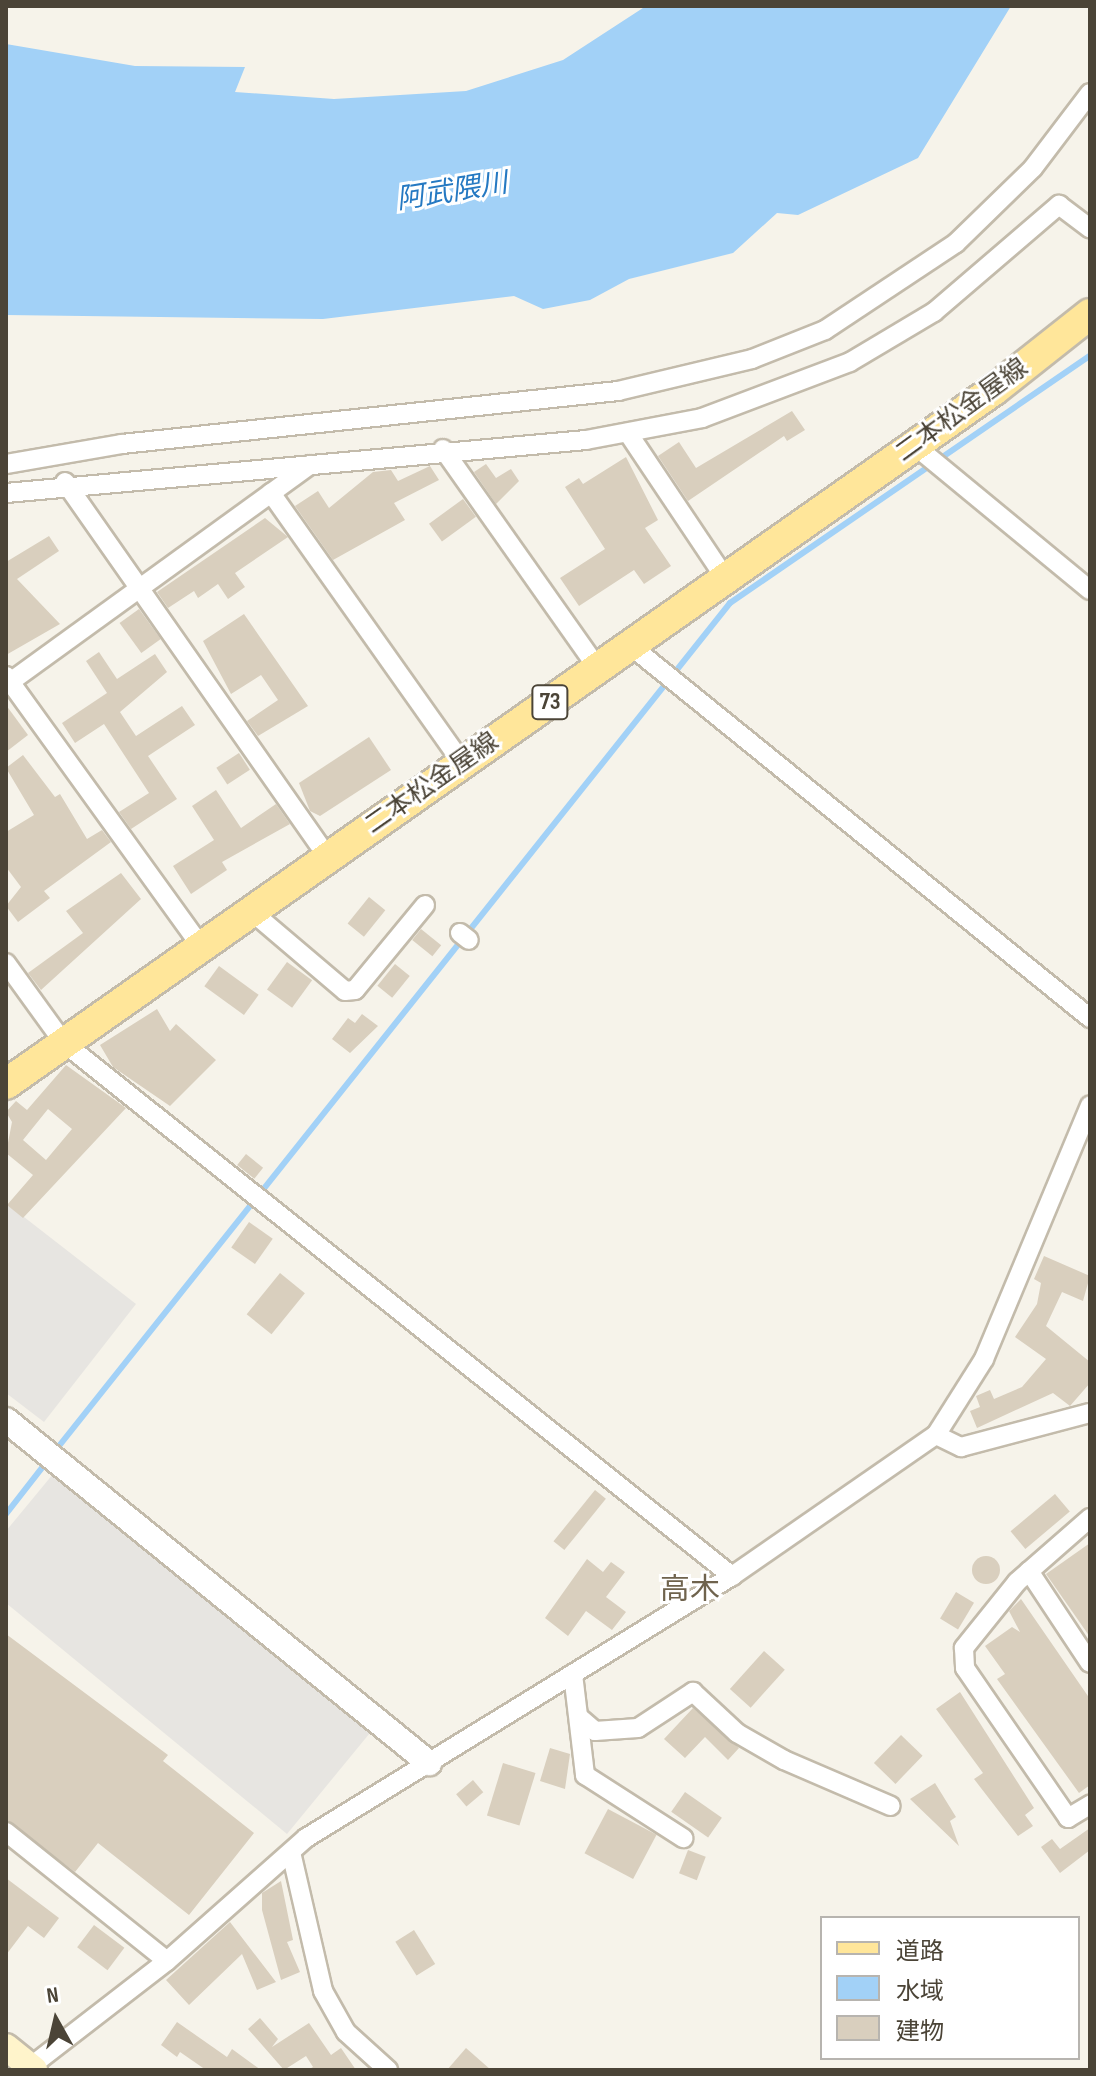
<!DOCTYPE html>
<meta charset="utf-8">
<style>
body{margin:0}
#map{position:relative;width:1096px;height:2076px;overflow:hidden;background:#f6f3ea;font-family:"Sofia Sans Condensed","Noto Sans JP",sans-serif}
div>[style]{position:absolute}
.parking>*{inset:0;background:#e7e5e1}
.water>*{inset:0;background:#a2d1f7}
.stream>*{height:6px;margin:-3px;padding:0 3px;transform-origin:3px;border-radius:3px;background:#a2d1f7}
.building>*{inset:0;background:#d9cfbe;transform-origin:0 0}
.round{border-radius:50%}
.roads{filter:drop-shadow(2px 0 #c3bbab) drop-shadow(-2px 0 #c3bbab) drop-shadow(0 2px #c3bbab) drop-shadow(0 -2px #c3bbab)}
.minor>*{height:18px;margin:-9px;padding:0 9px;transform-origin:9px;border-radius:9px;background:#fff}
.tertiary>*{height:24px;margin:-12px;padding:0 12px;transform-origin:12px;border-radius:12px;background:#fff}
.secondary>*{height:26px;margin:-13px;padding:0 13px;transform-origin:13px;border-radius:13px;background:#fff4cb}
.primary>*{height:30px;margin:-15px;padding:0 15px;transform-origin:15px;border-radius:15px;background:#ffe69a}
span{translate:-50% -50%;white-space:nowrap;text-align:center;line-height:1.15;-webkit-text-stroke:6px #fff;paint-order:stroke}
.shield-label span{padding:2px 6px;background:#fff;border:2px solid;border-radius:6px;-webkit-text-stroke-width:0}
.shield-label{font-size:24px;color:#4b4437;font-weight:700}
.street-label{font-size:26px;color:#4b4437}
.water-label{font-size:28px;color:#2579c2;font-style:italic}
.quarter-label{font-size:30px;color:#6f634d}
.frame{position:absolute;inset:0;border:8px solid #4b4437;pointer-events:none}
.legend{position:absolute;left:820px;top:1916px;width:260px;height:144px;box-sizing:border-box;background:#fff;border:2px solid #b7b4af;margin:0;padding:10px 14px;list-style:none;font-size:24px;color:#4b4437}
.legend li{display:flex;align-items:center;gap:16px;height:40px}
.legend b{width:40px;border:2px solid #b7b4af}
.north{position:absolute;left:16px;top:1980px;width:80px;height:80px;-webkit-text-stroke:6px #fff;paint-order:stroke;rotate:352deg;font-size:22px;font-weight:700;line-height:32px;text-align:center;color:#4b4437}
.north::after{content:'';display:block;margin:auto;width:28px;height:36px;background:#4b4437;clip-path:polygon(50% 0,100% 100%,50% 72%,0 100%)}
</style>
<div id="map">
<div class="parking">
<div style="clip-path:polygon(6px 1203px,136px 1304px,44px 1422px,6px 1393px)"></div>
<div style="clip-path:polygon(58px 1468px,374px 1728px,287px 1834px,6px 1603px,6px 1531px)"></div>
</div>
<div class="water">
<div style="clip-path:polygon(646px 6px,1011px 6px,918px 158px,798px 215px,777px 213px,733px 253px,629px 279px,590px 300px,543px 309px,514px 296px,323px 319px,6px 315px,6px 44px,135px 66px,245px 67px,235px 92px,334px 99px,466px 91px,563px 60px)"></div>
</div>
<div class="stream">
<div style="left:55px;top:1451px;width:1084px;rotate:-51.48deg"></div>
<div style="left:730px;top:603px;width:437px;rotate:-34.5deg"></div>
<div style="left:6px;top:1514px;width:68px;rotate:-52.1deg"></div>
</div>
<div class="building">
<div style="clip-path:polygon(792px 411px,805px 430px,787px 441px,784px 436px,688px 501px,658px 456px,679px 442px,696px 468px)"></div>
<div style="clip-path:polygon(626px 457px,658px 520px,645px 528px,671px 566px,644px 584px,634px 570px,579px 606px,560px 578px,605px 549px,565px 487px,579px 478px,583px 484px)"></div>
<div style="clip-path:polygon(486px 464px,496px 478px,511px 469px,519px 481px,496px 504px,474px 472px)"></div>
<div style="clip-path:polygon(430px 466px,439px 480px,394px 503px,405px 520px,333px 560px,295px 506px,318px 491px,329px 508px,373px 472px,391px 470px,398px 481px)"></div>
<div style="left:463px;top:499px;width:22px;height:42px;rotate:54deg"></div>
<div style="clip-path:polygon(265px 518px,288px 537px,235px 573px,245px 587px,228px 599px,218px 584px,198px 598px,194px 591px,168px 608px,157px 592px)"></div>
<div style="clip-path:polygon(49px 536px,59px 551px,17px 579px,60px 624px,6px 655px,6px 562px)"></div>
<div style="left:139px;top:609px;width:37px;height:24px;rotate:54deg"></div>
<div style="clip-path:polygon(244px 614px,308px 706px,258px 736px,247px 721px,278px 700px,261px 675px,231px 694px,203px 641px)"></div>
<div style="clip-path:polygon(99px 652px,117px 679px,155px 654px,167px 672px,120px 712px,136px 736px,182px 706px,195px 725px,148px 756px,177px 799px,131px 829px,119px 812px,149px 793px,104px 724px,75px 743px,62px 723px,107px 693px,86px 661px)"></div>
<div style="clip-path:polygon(6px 705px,28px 735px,6px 752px)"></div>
<div style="clip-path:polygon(369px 737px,391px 770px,320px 816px,310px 811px,299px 783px)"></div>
<div style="left:239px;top:753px;width:20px;height:27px;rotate:57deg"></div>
<div style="clip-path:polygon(23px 755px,55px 797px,60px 794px,87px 839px,102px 830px,111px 842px,44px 891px,50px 898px,18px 922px,6px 906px,21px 887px,6px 867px,6px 832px,34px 815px,6px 768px)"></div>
<div style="clip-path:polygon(216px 790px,241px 828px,276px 804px,290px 824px,222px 862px,227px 870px,191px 894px,173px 866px,214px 840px,192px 806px)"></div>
<div style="clip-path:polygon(121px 873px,141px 899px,41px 990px,28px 973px,83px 933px,66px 911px)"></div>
<div style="left:369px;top:897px;width:21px;height:34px;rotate:39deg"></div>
<div style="left:421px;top:929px;width:26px;height:14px;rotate:39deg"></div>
<div style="left:287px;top:962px;width:31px;height:34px;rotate:36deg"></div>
<div style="left:395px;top:964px;width:19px;height:28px;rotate:39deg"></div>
<div style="left:219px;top:966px;width:49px;height:25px;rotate:36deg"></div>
<div style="clip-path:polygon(157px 1009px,170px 1031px,176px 1024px,216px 1060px,170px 1106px,113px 1067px,100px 1045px)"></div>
<div style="clip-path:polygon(362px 1014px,378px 1026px,350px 1053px,332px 1039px,348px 1018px,355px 1023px)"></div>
<div style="clip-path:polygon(evenodd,66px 1065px,126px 1108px,23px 1218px,7px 1205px,33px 1175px,6px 1153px,12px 1122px,6px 1112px,16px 1101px,27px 1110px,66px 1065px,48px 1109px,72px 1129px,46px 1160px,23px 1140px,48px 1109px)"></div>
<div style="left:246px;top:1154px;width:22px;height:14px;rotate:39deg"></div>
<div style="left:249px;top:1222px;width:29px;height:31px;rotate:35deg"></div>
<div style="clip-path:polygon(1044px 1256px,1090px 1276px,1083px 1301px,1062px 1292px,1046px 1326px,1090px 1362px,1090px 1383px,1070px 1406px,1053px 1393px,977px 1428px,970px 1411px,980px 1407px,976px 1396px,990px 1390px,994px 1399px,1022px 1387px,1046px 1359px,1015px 1337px,1037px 1304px,1041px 1283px,1034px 1279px)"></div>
<div style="left:280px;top:1273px;width:32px;height:53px;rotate:39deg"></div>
<div style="left:595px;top:1490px;width:14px;height:66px;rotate:39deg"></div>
<div style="left:1055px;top:1494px;width:23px;height:58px;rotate:50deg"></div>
<div style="clip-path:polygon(1090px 1543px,1090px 1637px,1046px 1574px)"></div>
<div class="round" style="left:972px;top:1556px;width:28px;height:28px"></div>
<div style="clip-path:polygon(587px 1559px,603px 1572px,611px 1562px,625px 1572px,606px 1597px,626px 1612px,612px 1630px,586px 1611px,568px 1636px,545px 1618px)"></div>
<div style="left:956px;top:1592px;width:21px;height:31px;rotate:31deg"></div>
<div style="clip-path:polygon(1021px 1599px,1090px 1699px,1090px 1785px,1079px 1793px,997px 1679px,1005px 1674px,985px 1646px,1012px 1627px,1020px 1632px,1009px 1611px)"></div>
<div style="clip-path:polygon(6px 1634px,168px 1755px,163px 1761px,254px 1833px,189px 1915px,98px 1843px,75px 1872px,6px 1820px)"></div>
<div style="left:764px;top:1651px;width:28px;height:51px;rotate:42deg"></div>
<div style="clip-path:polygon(960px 1692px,1034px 1808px,1025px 1815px,1033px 1826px,1018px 1836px,974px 1779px,983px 1773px,936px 1709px)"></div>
<div style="clip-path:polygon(693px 1708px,739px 1748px,728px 1760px,705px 1737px,685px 1758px,664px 1739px)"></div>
<div style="left:901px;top:1735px;width:30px;height:39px;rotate:44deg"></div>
<div style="clip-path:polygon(550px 1748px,570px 1754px,565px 1789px,540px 1781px)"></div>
<div style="left:503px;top:1763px;width:34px;height:55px;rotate:17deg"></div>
<div style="left:473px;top:1780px;width:16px;height:22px;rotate:50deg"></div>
<div style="clip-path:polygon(935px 1783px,956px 1817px,950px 1821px,959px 1846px,910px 1799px)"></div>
<div style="left:685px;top:1792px;width:45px;height:24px;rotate:35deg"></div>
<div style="left:608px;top:1809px;width:55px;height:50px;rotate:28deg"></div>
<div style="clip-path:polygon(1090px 1828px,1090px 1850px,1060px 1873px,1041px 1847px,1052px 1839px,1060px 1849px)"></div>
<div style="left:688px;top:1850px;width:19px;height:25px;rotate:21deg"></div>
<div style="clip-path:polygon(6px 1878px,59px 1918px,44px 1938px,28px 1926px,6px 1955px)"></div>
<div style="clip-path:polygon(281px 1881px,293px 1940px,287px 1942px,300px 1972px,281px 1980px,262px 1910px,262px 1893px)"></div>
<div style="clip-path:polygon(230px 1922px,276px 1982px,257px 1990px,242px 1954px,189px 2005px,166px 1980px)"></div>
<div style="left:94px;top:1925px;width:38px;height:28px;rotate:37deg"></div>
<div style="left:414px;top:1930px;width:40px;height:22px;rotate:58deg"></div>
<div style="clip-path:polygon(260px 2018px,278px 2039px,272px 2047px,309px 2023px,331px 2055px,341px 2048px,356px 2070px,308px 2070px,313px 2067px,306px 2056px,284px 2070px,248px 2029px)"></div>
<div style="clip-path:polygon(177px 2022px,227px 2057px,232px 2049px,261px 2070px,206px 2070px,180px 2052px,177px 2057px,161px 2045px)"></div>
<div style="clip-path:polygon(466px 2048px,491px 2070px,447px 2070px)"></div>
</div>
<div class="roads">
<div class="minor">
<div style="left:628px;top:433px;width:174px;rotate:56.2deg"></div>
<div style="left:914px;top:445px;width:228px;rotate:39.5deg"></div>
<div style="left:443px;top:449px;width:269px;rotate:54.8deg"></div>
<div style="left:6px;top:464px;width:118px;rotate:-9.8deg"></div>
<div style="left:122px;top:444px;width:499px;rotate:-6.1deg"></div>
<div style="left:618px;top:391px;width:138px;rotate:-13.4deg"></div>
<div style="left:752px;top:359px;width:79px;rotate:-21.7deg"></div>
<div style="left:825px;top:330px;width:157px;rotate:-33.6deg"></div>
<div style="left:956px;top:243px;width:107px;rotate:-44.2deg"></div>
<div style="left:1033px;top:168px;width:94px;rotate:-52.8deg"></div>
<div style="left:65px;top:482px;width:458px;rotate:55deg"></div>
<div style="left:6px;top:493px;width:582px;rotate:-5.22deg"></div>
<div style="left:586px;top:440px;width:118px;rotate:-10.7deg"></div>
<div style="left:702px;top:418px;width:158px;rotate:-20.7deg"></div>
<div style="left:850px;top:362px;width:98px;rotate:-30.8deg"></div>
<div style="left:934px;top:312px;width:165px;rotate:-40.6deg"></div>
<div style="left:1059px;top:205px;width:39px;rotate:37deg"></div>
<div style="left:271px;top:493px;width:331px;rotate:54.7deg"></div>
<div style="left:631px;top:646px;width:591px;rotate:39.02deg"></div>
<div style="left:6px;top:676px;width:333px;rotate:54.2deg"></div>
<div style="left:6px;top:685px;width:375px;rotate:-35.9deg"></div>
<div style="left:251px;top:911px;width:123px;rotate:40.4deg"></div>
<div style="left:345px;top:991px;width:10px;rotate:-6deg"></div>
<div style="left:355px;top:990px;width:110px;rotate:-50.5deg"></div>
<div style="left:460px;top:933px;width:11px;rotate:38deg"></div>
<div style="left:6px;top:963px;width:99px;rotate:54.1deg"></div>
<div style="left:64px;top:1043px;width:855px;rotate:38.59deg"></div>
<div style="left:936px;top:1435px;width:28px;rotate:26deg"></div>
<div style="left:961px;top:1447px;width:133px;rotate:-14.8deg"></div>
<div style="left:1090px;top:1518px;width:97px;rotate:138.8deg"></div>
<div style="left:1017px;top:1582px;width:85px;rotate:128.8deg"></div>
<div style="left:964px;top:1648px;width:20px;rotate:87deg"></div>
<div style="left:965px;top:1668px;width:182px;rotate:55.5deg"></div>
<div style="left:1068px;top:1818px;width:26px;rotate:-31deg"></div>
<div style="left:1029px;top:1571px;width:110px;rotate:56.5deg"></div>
<div style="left:573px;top:1674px;width:102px;rotate:83.2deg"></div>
<div style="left:585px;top:1775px;width:117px;rotate:32.7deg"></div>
<div style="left:580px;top:1718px;width:20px;rotate:41deg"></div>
<div style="left:595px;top:1731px;width:43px;rotate:-4deg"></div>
<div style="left:638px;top:1728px;width:66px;rotate:-33.2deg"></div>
<div style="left:693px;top:1692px;width:60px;rotate:43deg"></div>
<div style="left:737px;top:1733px;width:54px;rotate:29.9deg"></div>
<div style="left:784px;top:1760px;width:116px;rotate:23.3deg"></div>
<div style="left:6px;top:1832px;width:206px;rotate:38.7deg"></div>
<div style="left:291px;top:1852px;width:143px;rotate:77deg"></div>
<div style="left:323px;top:1991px;width:47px;rotate:60.7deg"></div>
<div style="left:346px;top:2032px;width:57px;rotate:42.1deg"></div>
<div style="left:26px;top:2070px;width:178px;rotate:-37.7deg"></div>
<div style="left:167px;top:1961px;width:186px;rotate:-41.5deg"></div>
<div style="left:306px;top:1838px;width:500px;rotate:-31.59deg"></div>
<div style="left:732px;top:1576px;width:248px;rotate:-34.7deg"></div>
<div style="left:936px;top:1435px;width:90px;rotate:-57.7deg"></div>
<div style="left:984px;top:1359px;width:275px;rotate:-67.3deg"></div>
</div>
<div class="tertiary">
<div style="left:6px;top:1420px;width:545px;rotate:39.04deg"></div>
</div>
<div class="secondary">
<div style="left:6px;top:2047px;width:36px;rotate:39deg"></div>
</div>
<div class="primary">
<div style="left:6px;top:1084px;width:1207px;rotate:-35.09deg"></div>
<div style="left:994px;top:390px;width:122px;rotate:-38.4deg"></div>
</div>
</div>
<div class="shield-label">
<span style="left:550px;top:702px">73</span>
</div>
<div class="street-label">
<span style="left:962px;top:411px;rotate:-36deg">二本松金屋線</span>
<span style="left:432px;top:784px;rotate:-35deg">二本松金屋線</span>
</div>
<div class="water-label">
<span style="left:452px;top:192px;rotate:-9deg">阿武隈川</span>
</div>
<div class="quarter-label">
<span style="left:690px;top:1590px">高木</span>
</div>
<div class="frame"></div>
<ul class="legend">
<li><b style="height:10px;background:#ffe69a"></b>道路</li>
<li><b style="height:22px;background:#a2d1f7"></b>水域</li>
<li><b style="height:22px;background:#d9cfbe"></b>建物</li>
</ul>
<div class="north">N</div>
</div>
